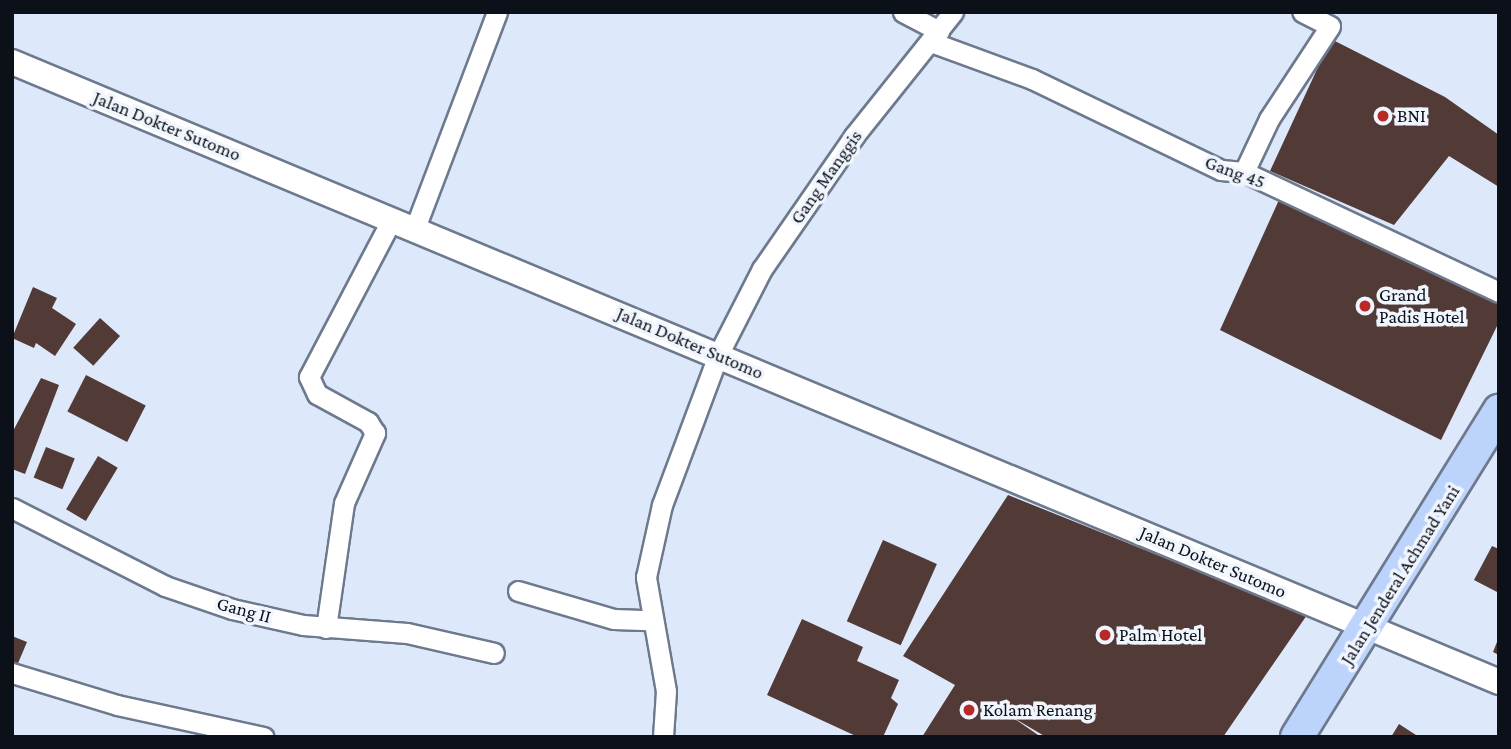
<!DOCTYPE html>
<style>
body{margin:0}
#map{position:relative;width:1511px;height:749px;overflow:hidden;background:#dde8fb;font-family:"Crimson Pro",serif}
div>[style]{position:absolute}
.building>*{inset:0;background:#523a37;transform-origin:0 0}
.roads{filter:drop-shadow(2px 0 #6d798d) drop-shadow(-2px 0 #6d798d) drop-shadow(0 2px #6d798d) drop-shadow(0 -2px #6d798d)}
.minor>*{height:19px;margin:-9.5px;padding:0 9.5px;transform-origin:9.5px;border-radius:9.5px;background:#fff}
.tertiary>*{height:24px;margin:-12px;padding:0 12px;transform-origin:12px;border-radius:12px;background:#fff}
.primary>*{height:32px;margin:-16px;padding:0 16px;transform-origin:16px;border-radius:16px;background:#bcd3fb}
.dots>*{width:19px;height:19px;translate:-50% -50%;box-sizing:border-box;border:4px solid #f0f5fe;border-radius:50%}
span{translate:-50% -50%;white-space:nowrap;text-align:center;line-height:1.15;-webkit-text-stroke:7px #f0f5fe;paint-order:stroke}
.poi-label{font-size:19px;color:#0c1018}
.left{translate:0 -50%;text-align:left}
.street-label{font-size:19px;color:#0c1018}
.frame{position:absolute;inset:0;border:14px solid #0c1018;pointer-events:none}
</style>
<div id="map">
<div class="building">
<div style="clip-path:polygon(1331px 39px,1445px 97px,1499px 135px,1499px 187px,1449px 156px,1394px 225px,1270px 171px)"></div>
<div style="clip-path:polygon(1283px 191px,1499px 290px,1499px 322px,1441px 440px,1220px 330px)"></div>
<div style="clip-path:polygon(33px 287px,57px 298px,52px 308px,76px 324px,55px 356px,36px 343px,34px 348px,12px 338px)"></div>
<div style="left:100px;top:318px;width:27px;height:40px;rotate:42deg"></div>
<div style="left:86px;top:375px;width:67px;height:41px;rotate:27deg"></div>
<div style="clip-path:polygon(41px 378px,59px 385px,25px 474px,12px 469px,12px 433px)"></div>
<div style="left:46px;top:447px;width:31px;height:33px;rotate:22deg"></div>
<div style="left:98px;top:456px;width:23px;height:62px;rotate:31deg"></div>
<div style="clip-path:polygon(1008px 495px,1307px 615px,1223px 737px,1046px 737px,1012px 717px,1041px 737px,922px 737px,955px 685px,903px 656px)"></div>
<div style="left:883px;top:540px;width:59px;height:89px;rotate:24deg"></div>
<div style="clip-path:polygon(1492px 546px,1499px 549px,1499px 593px,1474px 580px)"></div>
<div style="clip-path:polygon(802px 619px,863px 647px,857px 661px,899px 680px,891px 698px,898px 704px,883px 737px,858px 737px,767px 695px)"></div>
<div style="clip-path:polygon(12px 636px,27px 642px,16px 668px,12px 667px)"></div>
<div style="clip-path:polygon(1499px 637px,1499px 655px,1493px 652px)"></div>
<div style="clip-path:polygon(1399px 724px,1419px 737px,1391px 737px)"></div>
</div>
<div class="roads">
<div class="minor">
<div style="left:903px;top:12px;width:41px;rotate:27.8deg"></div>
<div style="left:931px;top:42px;width:108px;rotate:20.1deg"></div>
<div style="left:1032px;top:79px;width:210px;rotate:25.7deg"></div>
<div style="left:1221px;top:170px;width:23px;rotate:5deg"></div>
<div style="left:1244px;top:172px;width:282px;rotate:25.2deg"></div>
<div style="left:1244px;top:172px;width:59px;rotate:-64.7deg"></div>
<div style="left:1269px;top:119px;width:111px;rotate:-56.7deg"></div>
<div style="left:1330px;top:26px;width:31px;rotate:-153deg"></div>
<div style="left:415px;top:228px;width:231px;rotate:-69.2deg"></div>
<div style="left:12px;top:508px;width:172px;rotate:27deg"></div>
<div style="left:165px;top:586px;width:71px;rotate:18.9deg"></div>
<div style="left:232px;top:609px;width:73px;rotate:12.7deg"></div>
<div style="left:303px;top:625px;width:104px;rotate:4.4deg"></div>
<div style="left:407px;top:633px;width:89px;rotate:12.9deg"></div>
<div style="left:518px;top:591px;width:100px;rotate:16.3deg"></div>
<div style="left:614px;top:619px;width:35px;rotate:2deg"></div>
<div style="left:326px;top:628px;width:126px;rotate:-81.8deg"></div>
<div style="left:344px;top:503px;width:77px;rotate:-66.1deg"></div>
<div style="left:375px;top:433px;width:13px;rotate:-122deg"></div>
<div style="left:368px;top:422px;width:58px;rotate:-151.2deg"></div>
<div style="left:317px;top:394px;width:19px;rotate:-115deg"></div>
<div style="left:309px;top:377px;width:178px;rotate:-62.3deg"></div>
<div style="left:12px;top:673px;width:110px;rotate:16.9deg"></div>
<div style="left:117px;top:705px;width:150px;rotate:12.3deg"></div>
<div style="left:663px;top:737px;width:46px;rotate:-86.3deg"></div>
<div style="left:666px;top:691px;width:116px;rotate:-100deg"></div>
<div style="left:646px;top:577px;width:74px;rotate:-77.5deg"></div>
<div style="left:662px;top:505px;width:160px;rotate:-69.5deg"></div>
<div style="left:718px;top:355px;width:97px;rotate:-62.9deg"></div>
<div style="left:762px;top:269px;width:162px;rotate:-55.3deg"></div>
<div style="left:854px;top:136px;width:159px;rotate:-51.4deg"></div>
</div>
<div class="tertiary">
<div style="left:12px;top:62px;width:1611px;rotate:22.63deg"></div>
</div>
<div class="primary">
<div style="left:1297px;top:737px;width:384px;rotate:-58.2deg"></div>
</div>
</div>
<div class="dots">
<div style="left:1383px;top:116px;background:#b82927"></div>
<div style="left:1365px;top:306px;background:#b82927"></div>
<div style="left:1105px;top:635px;background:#b82927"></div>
<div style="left:969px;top:710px;background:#b82927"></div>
</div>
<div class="poi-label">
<span class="left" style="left:1397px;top:116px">BNI</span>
<span class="left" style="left:1379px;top:306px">Grand<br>Padis Hotel</span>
<span class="left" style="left:1119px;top:635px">Palm Hotel</span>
<span class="left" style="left:983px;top:710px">Kolam Renang</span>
</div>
<div class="street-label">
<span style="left:167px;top:126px;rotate:22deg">Jalan Dokter Sutomo</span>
<span style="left:1235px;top:172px;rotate:20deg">Gang 45</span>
<span style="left:826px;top:177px;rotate:-55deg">Gang Manggis</span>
<span style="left:690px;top:343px;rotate:23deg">Jalan Dokter Sutomo</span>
<span style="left:1213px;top:562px;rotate:23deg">Jalan Dokter Sutomo</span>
<span style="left:1400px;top:575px;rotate:-58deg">Jalan Jenderal Achmad Yani</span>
<span style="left:244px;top:610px;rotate:15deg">Gang II</span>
</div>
<div class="frame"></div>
</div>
